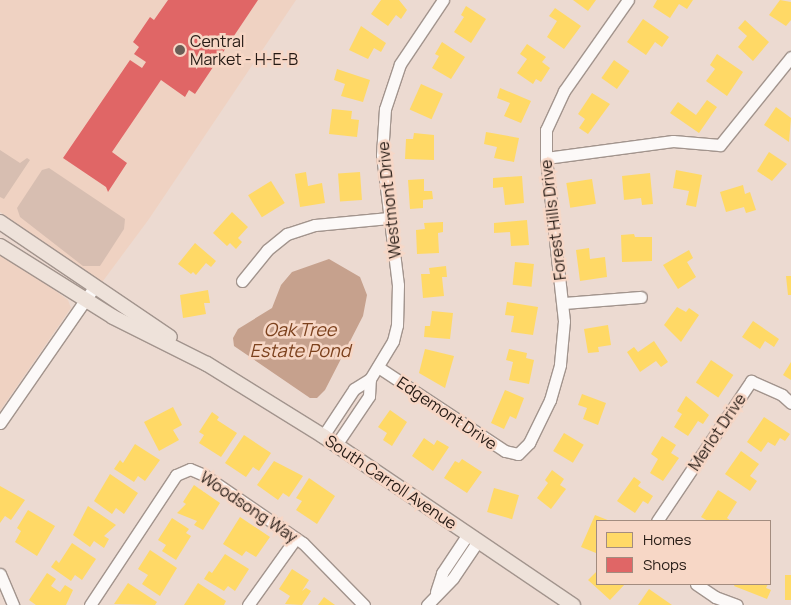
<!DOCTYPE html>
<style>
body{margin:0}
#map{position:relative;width:791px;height:605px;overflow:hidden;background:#ecdad1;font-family:Manrope,sans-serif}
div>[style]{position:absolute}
.built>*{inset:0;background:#efd2c2}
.green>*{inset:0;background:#d7beb1}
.water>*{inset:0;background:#c6a18d}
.homes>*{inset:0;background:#ffd966;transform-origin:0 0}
.shops>*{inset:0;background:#e06666}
.roads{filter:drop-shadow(1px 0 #a2948d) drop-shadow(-1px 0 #a2948d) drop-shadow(0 1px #a2948d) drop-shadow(0 -1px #a2948d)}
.minor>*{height:11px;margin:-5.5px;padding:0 5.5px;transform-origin:5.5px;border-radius:5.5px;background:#fcf9f8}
.major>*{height:14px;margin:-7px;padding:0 7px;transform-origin:7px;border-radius:7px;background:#eee2da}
.dots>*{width:14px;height:14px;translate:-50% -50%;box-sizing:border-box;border:2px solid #f7d7c6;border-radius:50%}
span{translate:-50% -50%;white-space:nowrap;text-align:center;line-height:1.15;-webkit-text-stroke:5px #f7d7c6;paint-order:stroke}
.poi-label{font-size:16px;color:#261b15}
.left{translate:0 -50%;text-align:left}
.street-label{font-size:16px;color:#261b15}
.water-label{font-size:18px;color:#7c411d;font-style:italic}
.legend{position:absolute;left:596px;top:520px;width:175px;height:65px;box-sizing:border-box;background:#f7d7c6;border:1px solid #a38c7f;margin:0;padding:6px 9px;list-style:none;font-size:15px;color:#261b15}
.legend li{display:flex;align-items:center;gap:10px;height:25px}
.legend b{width:25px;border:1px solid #a38c7f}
</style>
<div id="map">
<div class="built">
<div style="clip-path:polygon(0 0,296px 0,149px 219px,100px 285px,0 212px)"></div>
<div style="clip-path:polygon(0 250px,68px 300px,71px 308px,0 411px)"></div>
</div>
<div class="green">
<div style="clip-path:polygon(0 150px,20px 163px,27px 158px,30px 160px,4px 199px,0 197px)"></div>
<div style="clip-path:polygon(49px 168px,125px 219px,124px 229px,100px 266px,83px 266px,20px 217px,17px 208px,42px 170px)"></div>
</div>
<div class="water">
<div style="clip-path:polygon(329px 259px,360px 277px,367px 295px,363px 316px,325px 390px,317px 398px,310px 398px,234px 346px,233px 338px,238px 329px,272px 308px,281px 285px,292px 272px)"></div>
</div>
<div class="homes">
<div style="clip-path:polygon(381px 0,399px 0,407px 10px,401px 19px,396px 15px,388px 26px,371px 14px)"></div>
<div style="clip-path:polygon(573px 0,596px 0,588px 11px)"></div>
<div style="clip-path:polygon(657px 0,693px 0,687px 9px,679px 4px,670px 18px,653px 7px)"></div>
<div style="clip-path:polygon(780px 0,791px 2px,791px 20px,786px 26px,769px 15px)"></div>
<div style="clip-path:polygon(466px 6px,486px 19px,471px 43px,454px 32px,464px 17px,461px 15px)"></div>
<div style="clip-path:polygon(555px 8px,581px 26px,564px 49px,547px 37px,557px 21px,549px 16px)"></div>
<div style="clip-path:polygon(643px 19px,669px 37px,662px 47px,655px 42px,646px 55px,627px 42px)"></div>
<div style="clip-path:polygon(745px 20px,769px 42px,753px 61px,738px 47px,747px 36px,738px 28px)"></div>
<div style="clip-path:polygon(361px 26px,386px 43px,381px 52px,374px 48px,368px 59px,349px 50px)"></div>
<div style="clip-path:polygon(442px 42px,465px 57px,451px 79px,432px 68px,439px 56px,435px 54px)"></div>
<div style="clip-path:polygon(527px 44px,546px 57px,542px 62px,550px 68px,541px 82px,536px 79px,533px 84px,517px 73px,527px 59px,520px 54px)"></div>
<div style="clip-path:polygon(717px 54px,743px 72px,727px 96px,706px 81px,715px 69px,710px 65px)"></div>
<div style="left:614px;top:60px;width:19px;height:22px;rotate:35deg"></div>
<div style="clip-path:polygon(337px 69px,370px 80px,363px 102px,341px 96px,345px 84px,334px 80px)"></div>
<div style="left:421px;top:84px;width:24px;height:28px;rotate:24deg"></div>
<div style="clip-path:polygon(500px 88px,531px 101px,521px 123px,504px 116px,510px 103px,497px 98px)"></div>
<div style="clip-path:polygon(592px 93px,610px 104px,588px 134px,579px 128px,585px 119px,578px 114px)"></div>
<div style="clip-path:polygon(707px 100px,717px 107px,699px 133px,670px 113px,678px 102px,696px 115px)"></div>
<div style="clip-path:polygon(776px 107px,791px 118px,789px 142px,764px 125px)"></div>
<div style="clip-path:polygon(332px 109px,352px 111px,351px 119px,359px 120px,357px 137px,329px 134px)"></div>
<div style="clip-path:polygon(486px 132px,519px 138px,514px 162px,494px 158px,497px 147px,484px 144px)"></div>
<div style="clip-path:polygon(414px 133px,434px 135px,434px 160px,405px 159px,406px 139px,413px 139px)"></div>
<div style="clip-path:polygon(769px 152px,787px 164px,772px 181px,757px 171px)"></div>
<div style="clip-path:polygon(676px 170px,702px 175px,696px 207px,686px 205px,689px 191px,673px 188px)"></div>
<div style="clip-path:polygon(306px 172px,308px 186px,322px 183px,325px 203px,300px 207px,295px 174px)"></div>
<div style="left:360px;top:172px;width:28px;height:22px;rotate:86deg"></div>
<div style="clip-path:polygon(650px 173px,653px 204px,642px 205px,641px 198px,624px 200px,622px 176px)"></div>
<div style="clip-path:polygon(522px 176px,524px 203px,505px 205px,503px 187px,493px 188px,493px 178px)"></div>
<div style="clip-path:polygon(424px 179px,424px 191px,432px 191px,433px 199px,423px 200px,423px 208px,410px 209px,408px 180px)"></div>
<div style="left:592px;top:179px;width:25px;height:26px;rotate:81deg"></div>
<div style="left:271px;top:181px;width:26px;height:27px;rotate:58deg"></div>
<div style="clip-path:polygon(743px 185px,745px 194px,750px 192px,756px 210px,746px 213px,744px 207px,726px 212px,720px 192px)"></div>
<div style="clip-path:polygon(232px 212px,248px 227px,238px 238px,242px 242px,236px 249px,230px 243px,227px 246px,213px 233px)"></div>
<div style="clip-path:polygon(527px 220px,529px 245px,511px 246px,510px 232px,494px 233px,494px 223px)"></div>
<div style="clip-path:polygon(443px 222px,443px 232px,438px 233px,439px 253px,417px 254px,416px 230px,425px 229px,424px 223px)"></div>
<div style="clip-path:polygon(634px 234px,635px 237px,652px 237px,652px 261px,622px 262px,621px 235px)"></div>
<div style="clip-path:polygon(195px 243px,216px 261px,211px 267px,206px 263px,196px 275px,193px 272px,191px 274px,178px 264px)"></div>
<div style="clip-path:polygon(589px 248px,590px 259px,605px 257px,607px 277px,580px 281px,576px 250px)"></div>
<div style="clip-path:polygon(689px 250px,693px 258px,687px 262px,696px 277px,678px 289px,663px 265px)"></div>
<div style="left:515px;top:262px;width:19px;height:23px;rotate:6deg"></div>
<div style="clip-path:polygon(446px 266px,447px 277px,442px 277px,444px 296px,423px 298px,421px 274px,430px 274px,429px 268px)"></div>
<div style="clip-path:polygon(786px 276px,791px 276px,791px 295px,788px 295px)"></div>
<div style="clip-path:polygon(208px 290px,210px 303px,204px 303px,206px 314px,183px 318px,180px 295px)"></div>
<div style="clip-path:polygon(507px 302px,538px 307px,533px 335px,511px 332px,514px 316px,505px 315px)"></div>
<div style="clip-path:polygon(677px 307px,686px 312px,689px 308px,699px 315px,681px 342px,664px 325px)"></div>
<div style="clip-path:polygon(432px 311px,453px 313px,450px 339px,424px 337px,425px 326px,430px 326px)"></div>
<div style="clip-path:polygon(753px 321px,779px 339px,774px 347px,765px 341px,760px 349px,742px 337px)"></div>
<div style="clip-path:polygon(608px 325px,611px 345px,598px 347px,599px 352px,588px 353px,584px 329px)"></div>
<div style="clip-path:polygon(654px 341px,668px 362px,661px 367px,656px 361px,640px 372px,627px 352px,634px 347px,638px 352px)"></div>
<div style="clip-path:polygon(425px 349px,454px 356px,445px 388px,419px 373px)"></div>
<div style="clip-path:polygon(509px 349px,527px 353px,526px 358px,534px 360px,529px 384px,509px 380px,513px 362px,506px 360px)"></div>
<div style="left:711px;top:360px;width:27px;height:27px;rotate:34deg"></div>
<div style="clip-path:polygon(791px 362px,791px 380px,783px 375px)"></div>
<div style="clip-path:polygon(505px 390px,524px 398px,516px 419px,510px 416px,504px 429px,491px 423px)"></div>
<div style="clip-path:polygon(582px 394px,606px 403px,598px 425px,583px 419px,587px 408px,578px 405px)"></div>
<div style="clip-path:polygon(686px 396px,709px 415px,703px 424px,698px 421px,688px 436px,674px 427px,682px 414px,677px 411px)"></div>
<div style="clip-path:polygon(173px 407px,182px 425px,173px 430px,179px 440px,159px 451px,144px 422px)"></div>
<div style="clip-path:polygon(390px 410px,407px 422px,392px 446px,383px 440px,387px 433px,378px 427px)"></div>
<div style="clip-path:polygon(212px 412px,219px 417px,217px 420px,237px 433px,221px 457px,199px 443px,204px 435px,199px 432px)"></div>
<div style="clip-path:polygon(764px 417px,790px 434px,785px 441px,780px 438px,775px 446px,768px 442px,761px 452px,747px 442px)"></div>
<div style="left:564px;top:433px;width:23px;height:21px;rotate:31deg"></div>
<div style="clip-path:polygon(244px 435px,271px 453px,259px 471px,253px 467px,246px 477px,225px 463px)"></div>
<div style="clip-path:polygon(662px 436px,676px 445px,671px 453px,679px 458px,663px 481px,650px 473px,658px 459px,651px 454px)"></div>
<div style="clip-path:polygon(424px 438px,434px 445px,437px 440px,449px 447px,433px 471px,412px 456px)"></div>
<div style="clip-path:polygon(135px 444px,160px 460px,145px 481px,138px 476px,134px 482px,114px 469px,120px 460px,123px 463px)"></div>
<div style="clip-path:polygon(741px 451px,759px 464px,750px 476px,757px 481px,750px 491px,725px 474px)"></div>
<div style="clip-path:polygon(462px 459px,482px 472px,467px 493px,444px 478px,455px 461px,459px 463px)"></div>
<div style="clip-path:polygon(274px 461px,303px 476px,289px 497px,283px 493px,278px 500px,257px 485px)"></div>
<div style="clip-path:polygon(552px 470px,564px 479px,560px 485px,566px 489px,551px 509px,537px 498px,548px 483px,545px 480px)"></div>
<div style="clip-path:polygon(110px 474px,138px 493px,124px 514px,116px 508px,112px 514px,94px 501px)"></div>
<div style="clip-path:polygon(634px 477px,641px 482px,638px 486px,653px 496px,648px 504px,643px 501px,635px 513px,617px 501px)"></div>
<div style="clip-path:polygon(309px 478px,335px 496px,317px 524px,296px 510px,302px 501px,296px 498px)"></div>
<div style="clip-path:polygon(194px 485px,220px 503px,203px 530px,194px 525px,197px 521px,177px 513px,186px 504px,183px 502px)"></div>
<div style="clip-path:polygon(0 486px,25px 500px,11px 520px,5px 516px,0 523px)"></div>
<div style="left:494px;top:488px;width:26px;height:25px;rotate:16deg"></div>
<div style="clip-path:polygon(718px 490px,737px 502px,727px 518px,731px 521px,708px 521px,701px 517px)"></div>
<div style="clip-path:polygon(88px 506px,116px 525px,104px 536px,109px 539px,104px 548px,94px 541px,90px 547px,73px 535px)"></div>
<div style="clip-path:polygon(28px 510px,55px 526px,37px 556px,15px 542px,21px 531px,17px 528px)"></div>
<div style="clip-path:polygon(595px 515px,610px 521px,597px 521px,596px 553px,581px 547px)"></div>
<div style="clip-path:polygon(240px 517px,270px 537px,256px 557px,246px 551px,242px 556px,223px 544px)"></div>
<div style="clip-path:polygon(172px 518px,189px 529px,186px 533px,191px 536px,176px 560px,162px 551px,166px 545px,158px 540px)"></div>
<div style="clip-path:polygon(72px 543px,96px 559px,82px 580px,75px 575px,71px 581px,51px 567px,56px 560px,59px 563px)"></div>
<div style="clip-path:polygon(150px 550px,177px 568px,160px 596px,142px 584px,148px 575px,138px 569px)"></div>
<div style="clip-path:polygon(225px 554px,249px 569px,235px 591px,228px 586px,224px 591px,204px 579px,209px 571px,212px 573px)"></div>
<div style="clip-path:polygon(292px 569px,309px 580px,302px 591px,306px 588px,311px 591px,302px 605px,285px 604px,290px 596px,279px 589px)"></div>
<div style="clip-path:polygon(597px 571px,597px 584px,625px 584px,610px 600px,588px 580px)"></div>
<div style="clip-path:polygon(47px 573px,56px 579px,51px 586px,60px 592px,65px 585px,73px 590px,66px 605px,36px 605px,29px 600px)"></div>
<div style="left:785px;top:575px;width:6px;height:25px"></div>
<div style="clip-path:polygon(128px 583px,157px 602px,155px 605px,114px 604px)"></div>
<div style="clip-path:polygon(198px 583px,226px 601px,224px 605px,184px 605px)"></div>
<div style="clip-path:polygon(735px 584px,768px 584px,766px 588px,771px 590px,767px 599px,734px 586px)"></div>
<div style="clip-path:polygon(649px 589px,672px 605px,638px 605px)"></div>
<div style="clip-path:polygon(324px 597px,335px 605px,318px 605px)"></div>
</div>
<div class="shops">
<div style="clip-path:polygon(168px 0,258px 0,195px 94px,189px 90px,185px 97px,161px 80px,112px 152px,127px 163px,108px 192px,106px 187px,63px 158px,130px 60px,142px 68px,146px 62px,134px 54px,139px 47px,133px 42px,150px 17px,154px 20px)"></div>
</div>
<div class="roads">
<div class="minor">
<div style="left:546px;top:158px;width:128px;rotate:-7.6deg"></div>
<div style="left:673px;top:141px;width:47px;rotate:4.9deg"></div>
<div style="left:720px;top:145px;width:113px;rotate:-51.1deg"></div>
<div style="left:242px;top:281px;width:40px;rotate:-51deg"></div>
<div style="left:267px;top:250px;width:26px;rotate:-39deg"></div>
<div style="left:287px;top:234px;width:29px;rotate:-18deg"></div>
<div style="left:315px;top:225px;width:74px;rotate:-5.4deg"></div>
<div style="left:563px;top:303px;width:78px;rotate:-4.4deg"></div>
<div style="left:378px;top:367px;width:152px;rotate:33.5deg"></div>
<div style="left:505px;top:451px;width:13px;rotate:13deg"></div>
<div style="left:518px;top:454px;width:16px;rotate:-45deg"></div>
<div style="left:529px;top:443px;width:48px;rotate:-64deg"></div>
<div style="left:550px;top:400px;width:37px;rotate:-74deg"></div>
<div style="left:560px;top:364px;width:43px;rotate:-84.7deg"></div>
<div style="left:564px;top:321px;width:164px;rotate:-96.3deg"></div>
<div style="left:546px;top:158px;width:28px;rotate:-90deg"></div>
<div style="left:546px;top:130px;width:43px;rotate:-65.2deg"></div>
<div style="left:564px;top:91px;width:111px;rotate:-54.9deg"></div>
<div style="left:0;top:423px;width:165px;rotate:-55.3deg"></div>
<div style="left:323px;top:436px;width:56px;rotate:-56.6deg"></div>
<div style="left:354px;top:389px;width:19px;rotate:-32deg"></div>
<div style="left:370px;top:379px;width:44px;rotate:-58.8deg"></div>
<div style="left:393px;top:341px;width:16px;rotate:-76deg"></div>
<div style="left:397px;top:325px;width:40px;rotate:-88.6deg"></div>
<div style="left:398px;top:285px;width:131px;rotate:-97deg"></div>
<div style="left:382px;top:155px;width:46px;rotate:-86.3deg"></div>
<div style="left:385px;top:109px;width:47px;rotate:-71.6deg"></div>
<div style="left:400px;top:64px;width:77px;rotate:-56.1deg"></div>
<div style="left:336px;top:445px;width:59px;rotate:-56deg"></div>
<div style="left:369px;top:396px;width:17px;rotate:-87deg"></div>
<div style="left:657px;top:521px;width:169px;rotate:-56.1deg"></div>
<div style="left:751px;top:381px;width:34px;rotate:24deg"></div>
<div style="left:782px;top:395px;width:12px;rotate:42deg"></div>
<div style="left:0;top:574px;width:34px;rotate:67deg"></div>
<div style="left:696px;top:584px;width:23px;rotate:34deg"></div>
<div style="left:715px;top:597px;width:23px;rotate:20deg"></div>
<div style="left:436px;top:592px;width:20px;rotate:-72deg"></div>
<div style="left:442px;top:573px;width:47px;rotate:-56.3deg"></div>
<div style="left:90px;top:605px;width:156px;rotate:-56.5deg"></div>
<div style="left:176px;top:475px;width:15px;rotate:-23deg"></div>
<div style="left:190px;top:469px;width:15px;rotate:23deg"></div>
<div style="left:204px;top:475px;width:120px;rotate:34.5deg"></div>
<div style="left:303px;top:543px;width:87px;rotate:45.5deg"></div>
<div style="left:248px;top:605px;width:82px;rotate:-54.4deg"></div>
<div style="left:427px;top:605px;width:37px;rotate:-46deg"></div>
<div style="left:453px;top:578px;width:45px;rotate:-56deg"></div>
</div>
<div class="major">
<div style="left:0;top:222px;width:205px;rotate:34.1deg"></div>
<div style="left:0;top:246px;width:133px;rotate:32.1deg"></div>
<div style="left:113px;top:317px;width:105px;rotate:26.6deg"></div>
<div style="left:207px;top:364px;width:137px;rotate:31.8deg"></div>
<div style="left:323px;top:436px;width:302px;rotate:34.1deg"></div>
</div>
</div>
<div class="dots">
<div style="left:180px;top:50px;background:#6b5e57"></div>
</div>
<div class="poi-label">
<span class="left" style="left:190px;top:50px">Central<br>Market - H-E-B</span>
</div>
<div class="street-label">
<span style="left:389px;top:200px;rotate:-96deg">Westmont Drive</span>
<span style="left:553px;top:220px;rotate:-97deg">Forest Hills Drive</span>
<span style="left:447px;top:413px;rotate:34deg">Edgemont Drive</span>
<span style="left:717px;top:432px;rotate:-56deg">Merlot Drive</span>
<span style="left:391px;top:482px;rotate:34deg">South Carroll Avenue</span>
<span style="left:249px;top:507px;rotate:34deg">Woodsong Way</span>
</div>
<div class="water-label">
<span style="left:300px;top:340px">Oak Tree<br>Estate Pond</span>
</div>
<ul class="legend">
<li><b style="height:14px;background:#ffd966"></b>Homes</li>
<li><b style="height:14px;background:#e06666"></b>Shops</li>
</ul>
</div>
